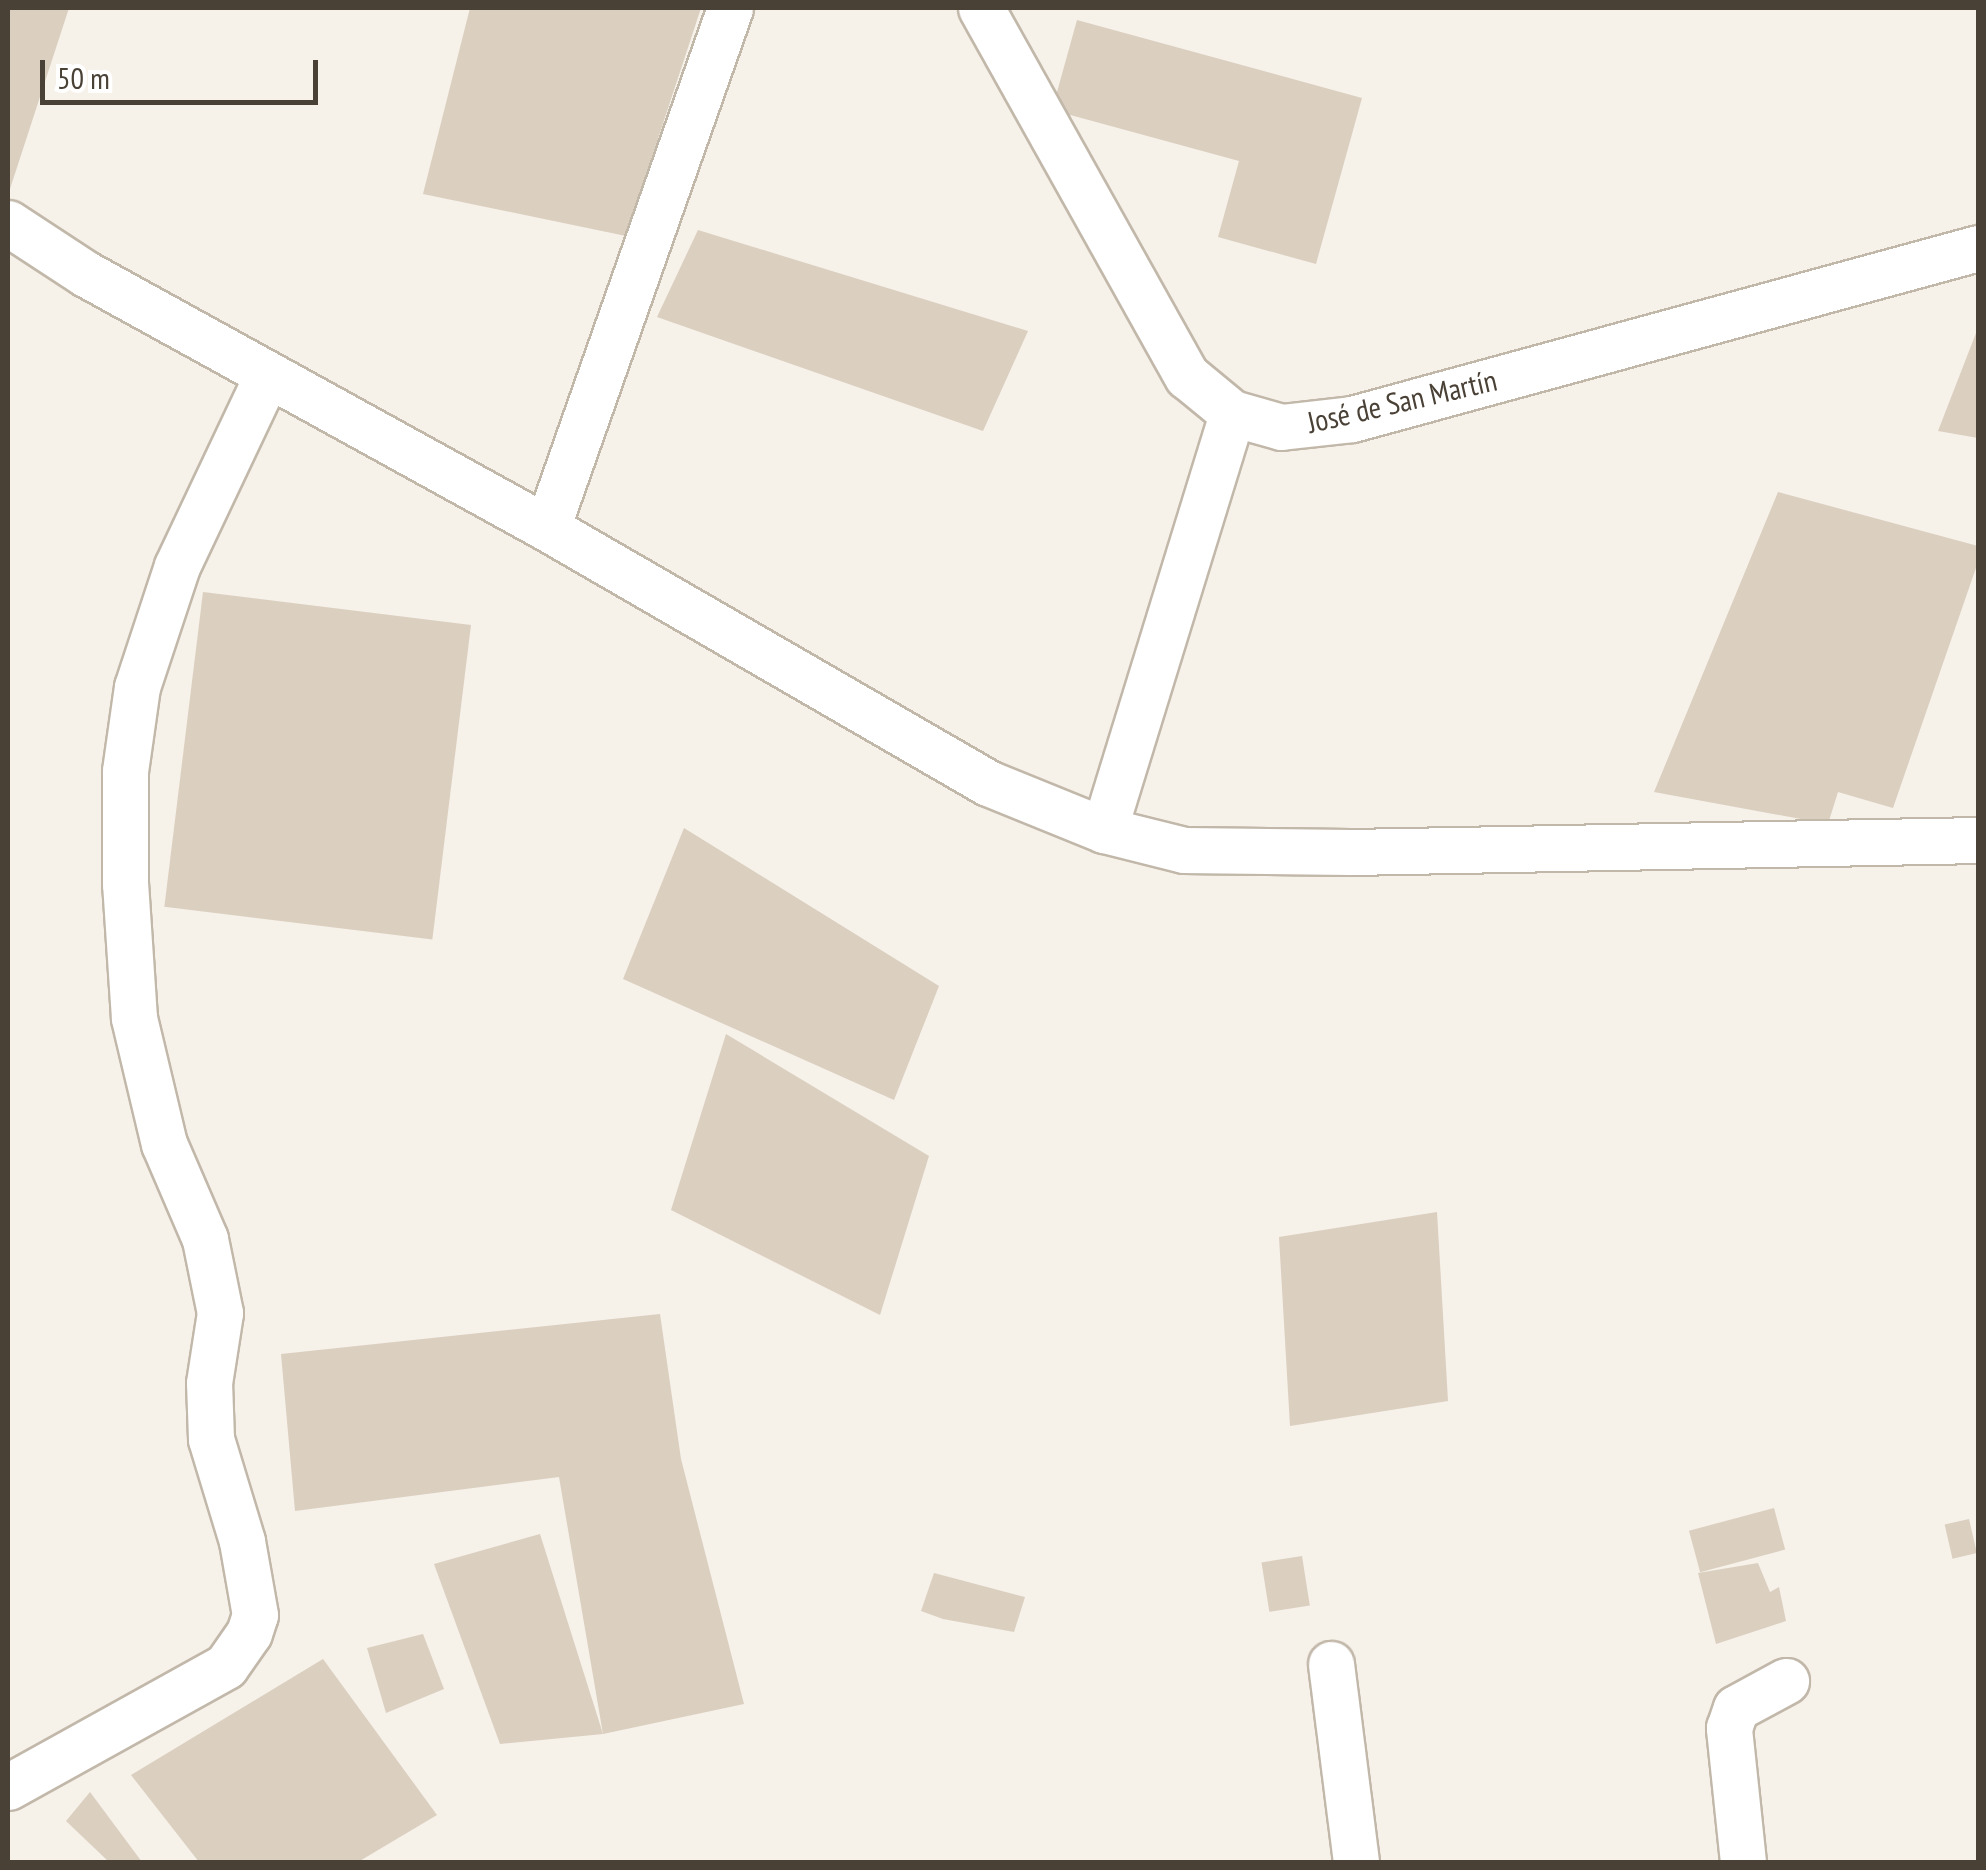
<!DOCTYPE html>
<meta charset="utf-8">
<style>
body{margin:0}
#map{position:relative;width:1986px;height:1870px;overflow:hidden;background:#f6f1e9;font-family:"PT Sans Narrow",sans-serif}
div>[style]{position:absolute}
.building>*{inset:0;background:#dbcfc0;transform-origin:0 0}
.roads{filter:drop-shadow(2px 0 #c2b8aa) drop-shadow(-2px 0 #c2b8aa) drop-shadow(0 2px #c2b8aa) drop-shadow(0 -2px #c2b8aa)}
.minor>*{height:45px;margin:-22.5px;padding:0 22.5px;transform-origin:22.5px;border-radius:22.5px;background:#fff}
span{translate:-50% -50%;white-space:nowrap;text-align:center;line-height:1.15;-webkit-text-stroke:10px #fff;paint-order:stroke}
.street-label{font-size:30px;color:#4a4136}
.frame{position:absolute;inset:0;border:10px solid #4a4136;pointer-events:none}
.scale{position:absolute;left:40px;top:60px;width:278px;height:45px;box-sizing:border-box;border:5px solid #4a4136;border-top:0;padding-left:12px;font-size:30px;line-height:35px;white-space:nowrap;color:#4a4136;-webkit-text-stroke:8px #fff;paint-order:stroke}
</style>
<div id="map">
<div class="building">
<div style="clip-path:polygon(8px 8px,69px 8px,8px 195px)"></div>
<div style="clip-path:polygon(470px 8px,701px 8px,626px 236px,423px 194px)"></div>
<div style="clip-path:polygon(1077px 20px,1362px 98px,1316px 264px,1218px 237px,1239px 161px,1052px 110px)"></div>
<div style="clip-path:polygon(698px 230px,1028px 331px,983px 431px,657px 317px)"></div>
<div style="clip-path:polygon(1978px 328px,1978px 438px,1938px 431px)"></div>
<div style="clip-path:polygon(1778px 492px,1978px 546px,1978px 562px,1893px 808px,1838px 792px,1828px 824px,1654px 792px)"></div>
<div style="left:203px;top:592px;width:270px;height:317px;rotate:7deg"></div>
<div style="clip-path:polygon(684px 828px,939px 986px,894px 1100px,623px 979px)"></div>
<div style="clip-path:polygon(726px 1034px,929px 1156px,880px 1315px,671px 1210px)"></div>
<div style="clip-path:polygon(1437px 1212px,1448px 1401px,1290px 1426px,1279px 1237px)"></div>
<div style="clip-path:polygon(660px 1314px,681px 1459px,744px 1704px,603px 1734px,559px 1477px,295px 1511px,281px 1354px)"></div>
<div style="left:1774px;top:1508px;width:43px;height:88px;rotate:75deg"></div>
<div style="left:1969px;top:1519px;width:35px;height:25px;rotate:77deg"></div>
<div style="clip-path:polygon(540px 1534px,603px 1734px,500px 1744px,434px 1564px)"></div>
<div style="left:1302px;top:1556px;width:50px;height:41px;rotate:81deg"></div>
<div style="clip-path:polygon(1758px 1563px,1770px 1592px,1779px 1587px,1786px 1621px,1716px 1644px,1698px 1573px)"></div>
<div style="clip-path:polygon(934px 1573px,1025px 1597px,1014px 1632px,943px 1619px,921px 1611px)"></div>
<div style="clip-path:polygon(423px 1634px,444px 1689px,386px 1713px,367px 1648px)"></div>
<div style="clip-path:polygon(323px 1659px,437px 1815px,358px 1862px,199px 1862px,131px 1775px)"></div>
<div style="clip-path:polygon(90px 1792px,142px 1862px,109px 1862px,66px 1821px)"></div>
</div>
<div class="roads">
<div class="minor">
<div style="left:981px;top:8px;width:422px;rotate:60.8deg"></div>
<div style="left:1187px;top:376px;width:58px;rotate:39.4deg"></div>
<div style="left:1232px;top:413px;width:51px;rotate:15.9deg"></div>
<div style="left:1281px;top:427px;width:71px;rotate:-6.4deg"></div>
<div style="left:1352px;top:419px;width:649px;rotate:-15.28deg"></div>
<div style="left:8px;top:223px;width:93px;rotate:33.2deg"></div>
<div style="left:86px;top:274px;width:526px;rotate:28.85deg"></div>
<div style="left:547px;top:528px;width:509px;rotate:30.04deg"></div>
<div style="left:988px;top:783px;width:125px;rotate:22.1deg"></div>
<div style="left:1104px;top:830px;width:82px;rotate:14deg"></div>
<div style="left:1184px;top:850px;width:166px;rotate:0.7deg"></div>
<div style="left:1350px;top:852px;width:628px;rotate:-1.09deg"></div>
<div style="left:547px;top:528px;width:551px;rotate:-70.61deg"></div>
<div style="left:1104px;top:830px;width:436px;rotate:-72.9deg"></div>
<div style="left:1331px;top:1664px;width:200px;rotate:82.8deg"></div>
<div style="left:8px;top:1787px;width:249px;rotate:-29deg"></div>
<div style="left:226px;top:1666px;width:40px;rotate:-55.1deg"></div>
<div style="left:249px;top:1633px;width:19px;rotate:-72deg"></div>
<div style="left:255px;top:1615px;width:75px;rotate:-100deg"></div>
<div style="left:242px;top:1541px;width:107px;rotate:-106.9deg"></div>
<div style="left:211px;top:1439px;width:56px;rotate:-92deg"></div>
<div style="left:209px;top:1383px;width:71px;rotate:-81.1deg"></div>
<div style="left:220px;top:1313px;width:76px;rotate:-101.5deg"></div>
<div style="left:205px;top:1239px;width:103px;rotate:-113.3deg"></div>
<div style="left:164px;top:1144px;width:130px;rotate:-103.4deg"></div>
<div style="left:134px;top:1018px;width:134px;rotate:-93.8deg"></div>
<div style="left:125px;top:884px;width:113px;rotate:-90deg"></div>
<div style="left:125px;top:771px;width:85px;rotate:-81.9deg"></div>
<div style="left:137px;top:687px;width:127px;rotate:-71.7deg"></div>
<div style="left:177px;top:566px;width:210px;rotate:-64.7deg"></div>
<div style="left:1743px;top:1862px;width:135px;rotate:-96deg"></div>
<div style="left:1729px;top:1728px;width:21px;rotate:-71deg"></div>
<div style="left:1736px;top:1708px;width:57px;rotate:-28.4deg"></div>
</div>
</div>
<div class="street-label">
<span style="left:1402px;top:401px;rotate:-13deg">José de San Martín</span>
</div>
<div class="frame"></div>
<div class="scale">50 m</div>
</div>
